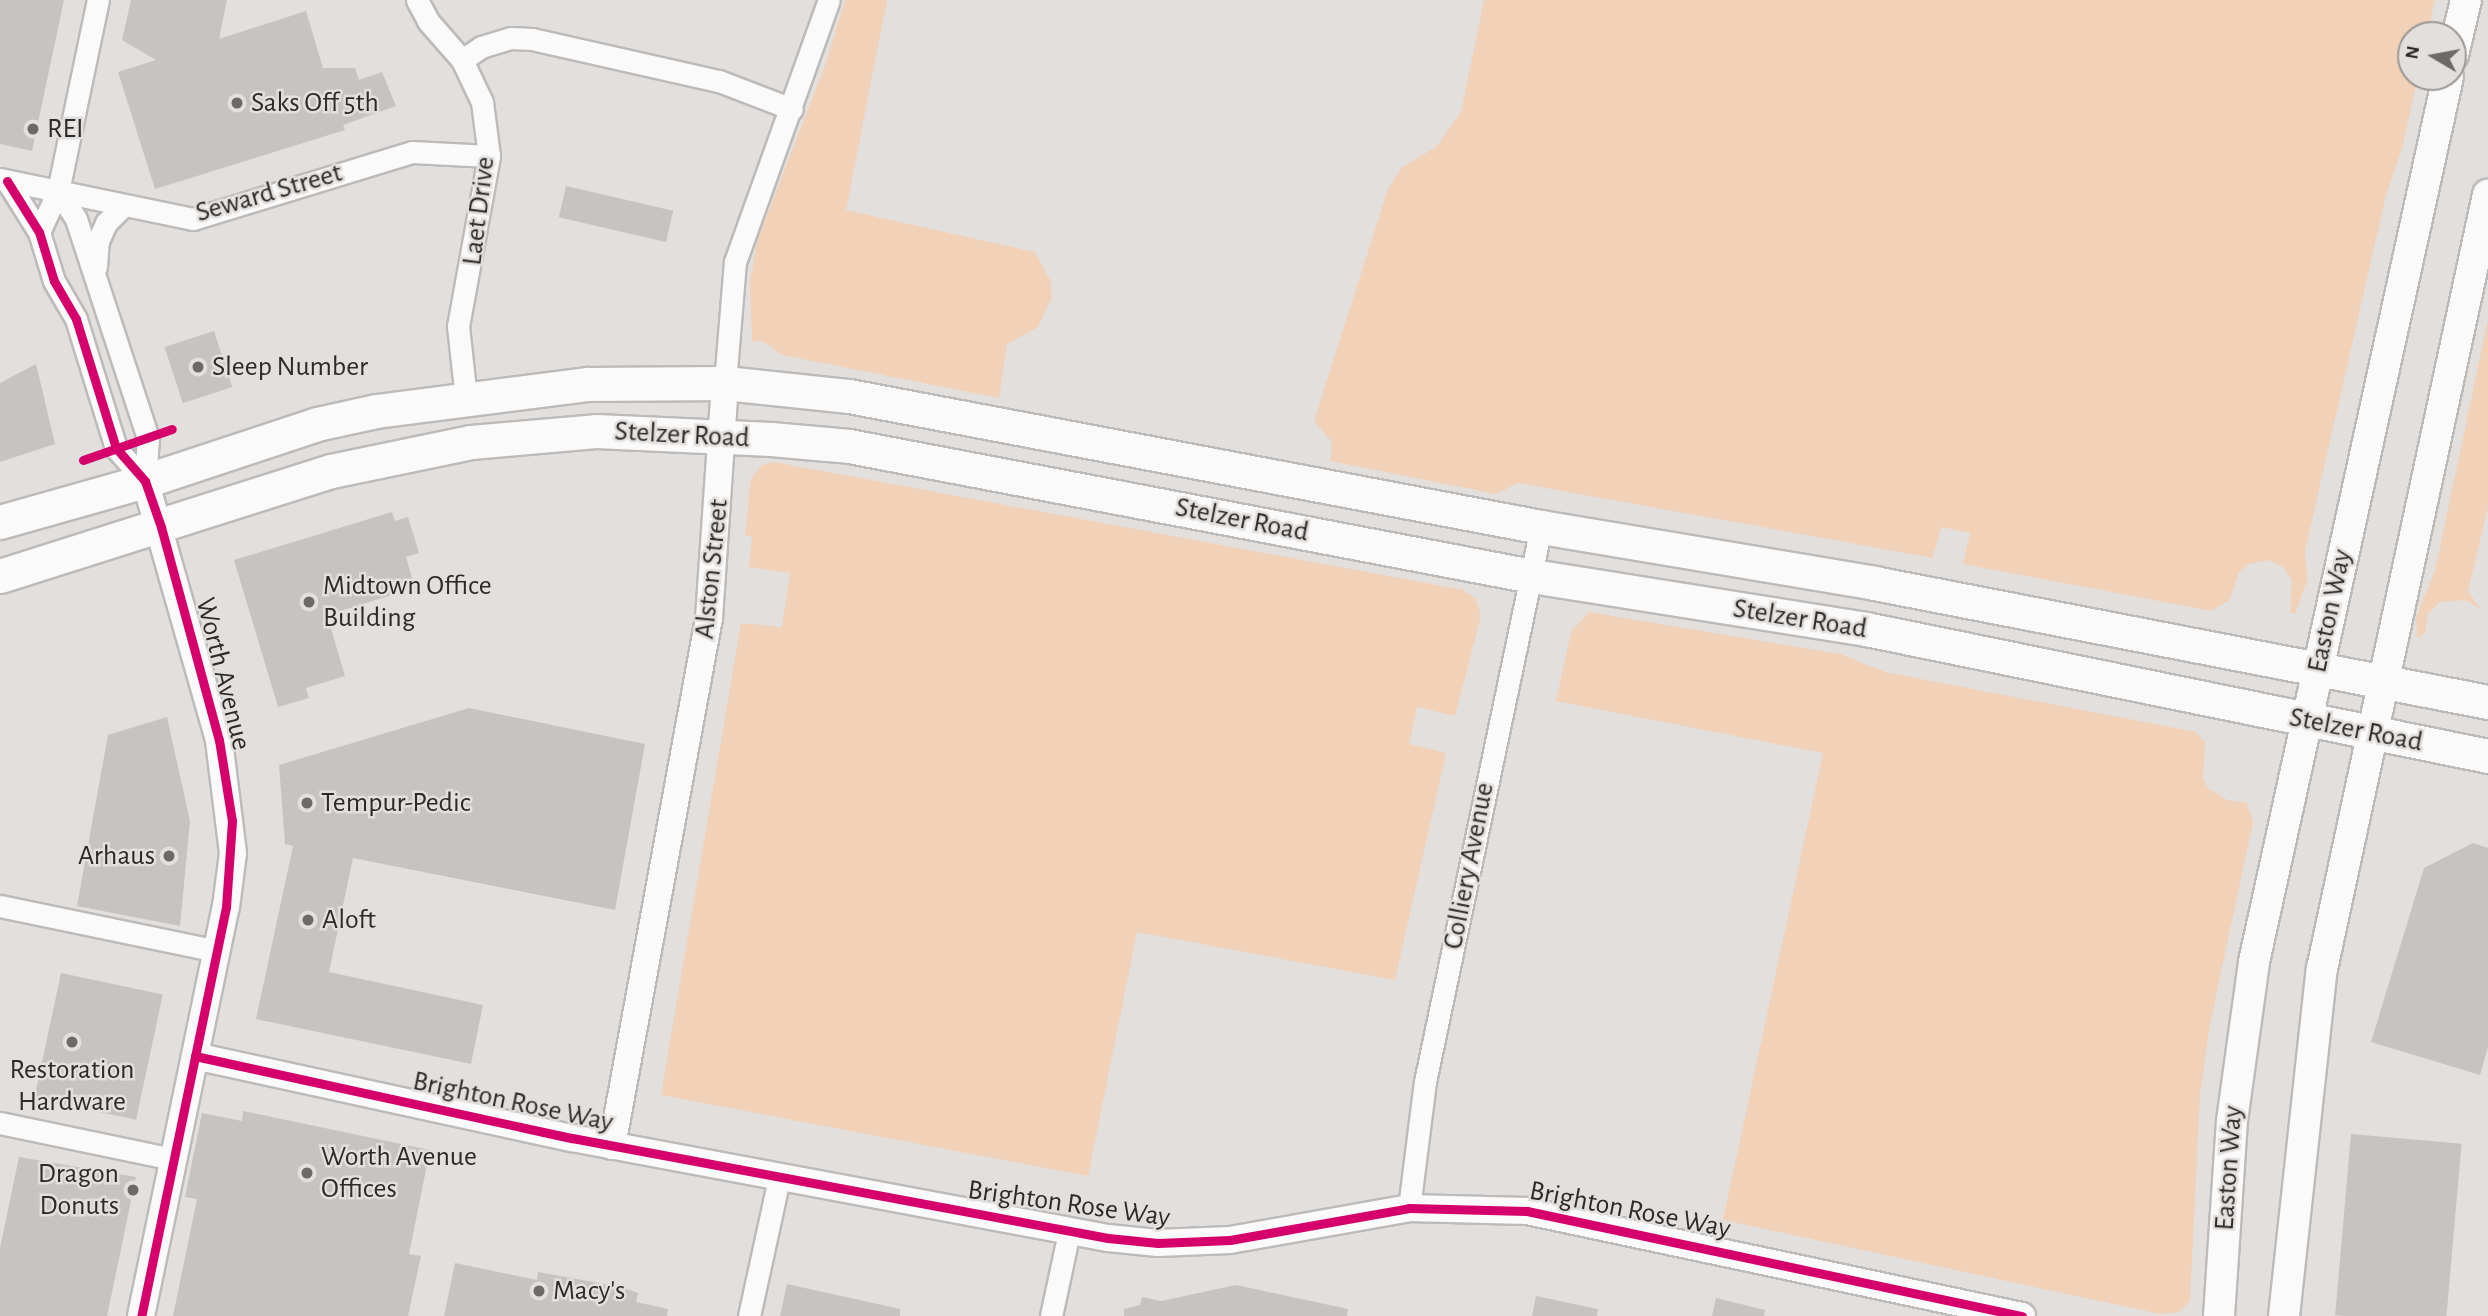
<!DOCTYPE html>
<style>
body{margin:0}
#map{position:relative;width:2488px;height:1316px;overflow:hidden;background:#e2dfdd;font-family:"Alegreya Sans",sans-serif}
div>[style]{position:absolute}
.green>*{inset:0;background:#f1d1b8}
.building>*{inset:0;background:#c5c4c2;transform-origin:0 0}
.roads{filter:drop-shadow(2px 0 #bdbbba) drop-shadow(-2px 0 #bdbbba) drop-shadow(0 2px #bdbbba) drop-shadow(0 -2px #bdbbba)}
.minor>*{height:21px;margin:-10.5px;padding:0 10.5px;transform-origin:10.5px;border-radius:10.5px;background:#fbfafa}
.tertiary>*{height:26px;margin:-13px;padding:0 13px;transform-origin:13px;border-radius:13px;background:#fbfafa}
.secondary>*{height:30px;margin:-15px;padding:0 15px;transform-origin:15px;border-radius:15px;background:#fbfafa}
.primary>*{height:33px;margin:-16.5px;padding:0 16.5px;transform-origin:16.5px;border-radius:16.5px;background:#fbfafa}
.cycleway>*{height:9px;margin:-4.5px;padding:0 4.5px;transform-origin:4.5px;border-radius:4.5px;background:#d6006c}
.dots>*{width:19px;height:19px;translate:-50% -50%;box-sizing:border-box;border:4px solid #e3dfdc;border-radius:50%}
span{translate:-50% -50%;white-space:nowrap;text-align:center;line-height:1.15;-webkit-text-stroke:5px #e3dfdc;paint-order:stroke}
.poi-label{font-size:28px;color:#2c2b2a}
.left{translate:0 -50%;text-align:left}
.right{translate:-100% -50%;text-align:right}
.street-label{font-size:28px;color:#2c2b2a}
.north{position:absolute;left:2397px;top:21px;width:70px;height:70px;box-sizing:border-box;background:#e3dfdc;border:2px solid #9a9795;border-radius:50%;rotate:280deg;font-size:19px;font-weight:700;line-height:28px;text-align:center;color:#2c2b2a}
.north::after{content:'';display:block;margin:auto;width:24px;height:32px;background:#6c6a69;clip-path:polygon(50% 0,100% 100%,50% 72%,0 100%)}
</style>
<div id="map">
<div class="green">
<div style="clip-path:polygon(845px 0,887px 0,846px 210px,1035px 252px,1050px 280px,1052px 297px,1038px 327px,1007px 344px,999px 398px,782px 355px,761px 340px,752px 342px,750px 283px,757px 241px,826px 63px)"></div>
<div style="clip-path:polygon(1484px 0,2435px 0,2427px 35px,2411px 35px,2411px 77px,2418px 77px,2402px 149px,2386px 195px,2305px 551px,2307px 580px,2295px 614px,2290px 612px,2292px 580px,2284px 568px,2269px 560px,2249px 564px,2239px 572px,2230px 599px,2212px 611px,1963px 564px,1970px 533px,1941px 527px,1933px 558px,1518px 483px,1496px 494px,1330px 461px,1332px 442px,1314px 421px,1388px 189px,1402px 167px,1436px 147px,1461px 112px)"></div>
<div style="clip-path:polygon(2488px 319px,2488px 507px,2468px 591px,2480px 609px,2466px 600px,2440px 602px,2427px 615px,2425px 634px,2417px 637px,2416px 617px,2435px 571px)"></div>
<div style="clip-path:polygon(774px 462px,1464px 590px,1476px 599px,1481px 616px,1455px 716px,1417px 707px,1409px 744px,1446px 753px,1395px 980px,1137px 932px,1088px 1176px,661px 1095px,741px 623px,782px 627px,790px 573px,749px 567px,752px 536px,745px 536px,751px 478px,762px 465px)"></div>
<div style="clip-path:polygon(1589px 612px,1840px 654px,1885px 672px,2196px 732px,2205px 742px,2203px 778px,2208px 788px,2227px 800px,2247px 803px,2253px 822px,2210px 1024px,2200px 1094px,2190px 1301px,2179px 1312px,2160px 1314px,1723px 1220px,1823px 753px,1556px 701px,1571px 632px)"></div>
</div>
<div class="building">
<div style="clip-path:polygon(0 0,64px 0,32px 151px,0 144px)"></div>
<div style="clip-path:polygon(131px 0,227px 0,219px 39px,306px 11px,323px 68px,355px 68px,359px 80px,382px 72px,396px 106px,343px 125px,345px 130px,155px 189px,118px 72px,156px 60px,122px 40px)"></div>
<div style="left:566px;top:186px;width:110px;height:32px;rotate:13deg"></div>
<div style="left:214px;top:331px;width:59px;height:52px;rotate:72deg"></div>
<div style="clip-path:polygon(36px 364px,55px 444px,0 462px,0 383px)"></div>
<div style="clip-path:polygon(392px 512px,395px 521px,408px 517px,419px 553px,406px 557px,415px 588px,327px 615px,345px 676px,306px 688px,309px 698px,278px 707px,234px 560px)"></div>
<div style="clip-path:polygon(469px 708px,645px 744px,615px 910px,353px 858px,329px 972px,483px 1005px,471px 1064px,256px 1019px,293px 846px,285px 844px,279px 765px)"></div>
<div style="clip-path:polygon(167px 717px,190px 821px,180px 926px,77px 906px,108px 735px)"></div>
<div style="clip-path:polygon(2473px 843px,2488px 848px,2488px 1047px,2480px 1075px,2371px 1042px,2424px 868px)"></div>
<div style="left:61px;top:973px;width:104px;height:128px;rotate:12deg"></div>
<div style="clip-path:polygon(243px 1111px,430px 1150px,409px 1254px,421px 1256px,408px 1316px,173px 1316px,197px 1199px,185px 1197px,202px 1113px,242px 1121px)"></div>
<div style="left:2351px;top:1134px;width:111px;height:182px;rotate:5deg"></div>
<div style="clip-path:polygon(19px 1157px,136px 1177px,107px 1316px,0 1316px,0 1248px)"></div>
<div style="clip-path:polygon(455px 1263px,537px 1280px,538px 1272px,621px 1287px,638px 1293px,636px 1302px,668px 1309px,667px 1316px,444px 1316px)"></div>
<div style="clip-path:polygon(787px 1284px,900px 1309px,900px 1316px,780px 1316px)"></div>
<div style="clip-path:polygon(1236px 1285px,1348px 1309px,1347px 1316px,1124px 1316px,1124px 1309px,1140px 1305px,1142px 1297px,1161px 1301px)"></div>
<div style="clip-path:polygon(1536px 1296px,1598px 1309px,1597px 1316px,1532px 1316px)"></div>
<div style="clip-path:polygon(1716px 1298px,1765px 1310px,1764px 1316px,1712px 1316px)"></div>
</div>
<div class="roads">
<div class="minor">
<div style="left:417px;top:0;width:24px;rotate:62deg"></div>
<div style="left:428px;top:21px;width:52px;rotate:48.9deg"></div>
<div style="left:462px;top:60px;width:47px;rotate:64.5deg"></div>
<div style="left:482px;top:102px;width:54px;rotate:82.6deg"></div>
<div style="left:489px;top:156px;width:173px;rotate:100.3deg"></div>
<div style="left:458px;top:326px;width:72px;rotate:83.7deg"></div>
<div style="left:462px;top:60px;width:23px;rotate:-34deg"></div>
<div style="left:481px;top:47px;width:31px;rotate:-17deg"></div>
<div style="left:511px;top:38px;width:21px;rotate:3deg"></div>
<div style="left:532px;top:39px;width:192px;rotate:12.7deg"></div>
<div style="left:719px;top:81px;width:78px;rotate:21deg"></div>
<div style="left:0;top:179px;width:197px;rotate:11.7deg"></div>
<div style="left:193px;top:219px;width:229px;rotate:-17deg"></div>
<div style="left:412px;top:152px;width:77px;rotate:3deg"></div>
<div style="left:7px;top:181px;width:60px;rotate:57.9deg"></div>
<div style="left:39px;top:232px;width:51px;rotate:73deg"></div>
<div style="left:54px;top:281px;width:44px;rotate:59.9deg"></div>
<div style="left:76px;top:319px;width:135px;rotate:72.8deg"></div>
<div style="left:116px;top:448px;width:44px;rotate:48.7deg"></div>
<div style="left:58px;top:191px;width:33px;rotate:57deg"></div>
<div style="left:76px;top:219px;width:231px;rotate:71.8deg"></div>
<div style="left:148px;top:438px;width:43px;rotate:94deg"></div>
<div style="left:39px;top:232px;width:45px;rotate:-65.1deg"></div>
<div style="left:58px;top:191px;width:195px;rotate:-78.2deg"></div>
<div style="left:96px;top:267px;width:26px;rotate:-86deg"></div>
<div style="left:98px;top:241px;width:20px;rotate:-66deg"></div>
<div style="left:106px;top:223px;width:25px;rotate:-45deg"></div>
<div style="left:725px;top:383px;width:121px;rotate:-85.3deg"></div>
<div style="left:735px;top:262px;width:278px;rotate:-70.3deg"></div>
<div style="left:0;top:906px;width:222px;rotate:11.7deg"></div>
<div style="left:0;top:1123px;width:177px;rotate:11.8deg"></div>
<div style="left:1409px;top:1208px;width:127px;rotate:-82.8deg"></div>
<div style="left:1425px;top:1082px;width:567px;rotate:-78.19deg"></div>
<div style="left:749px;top:1316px;width:141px;rotate:-77.7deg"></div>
<div style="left:1051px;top:1316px;width:86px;rotate:-77.9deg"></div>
</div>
<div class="tertiary">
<div style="left:195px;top:1056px;width:386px;rotate:12.3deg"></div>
<div style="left:572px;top:1138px;width:545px;rotate:10.57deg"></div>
<div style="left:1108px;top:1238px;width:50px;rotate:5.7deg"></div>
<div style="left:1158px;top:1243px;width:72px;rotate:-2.4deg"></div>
<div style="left:1230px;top:1240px;width:182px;rotate:-10.1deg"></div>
<div style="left:1409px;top:1208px;width:118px;rotate:1.5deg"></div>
<div style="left:1527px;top:1211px;width:506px;rotate:11.98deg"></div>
<div style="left:612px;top:1146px;width:537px;rotate:-79.59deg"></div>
<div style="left:709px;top:618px;width:236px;rotate:-86.1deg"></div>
<div style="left:141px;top:1316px;width:418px;rotate:-78.3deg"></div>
<div style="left:226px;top:907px;width:54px;rotate:-82.6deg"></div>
<div style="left:233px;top:853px;width:114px;rotate:-97.1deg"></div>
<div style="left:219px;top:740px;width:269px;rotate:-105.9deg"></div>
</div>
<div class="secondary">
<div style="left:2453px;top:55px;width:57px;rotate:-76.7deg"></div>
<div style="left:2219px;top:1316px;width:195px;rotate:-86.2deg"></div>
<div style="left:2232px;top:1121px;width:161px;rotate:-82.1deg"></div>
<div style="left:2254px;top:962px;width:906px;rotate:-77.64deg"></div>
<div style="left:2284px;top:1316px;width:349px;rotate:-83.8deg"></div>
<div style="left:2322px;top:969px;width:792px;rotate:-77.9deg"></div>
</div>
<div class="primary">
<div style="left:0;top:522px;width:151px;rotate:-15.8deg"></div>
<div style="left:145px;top:481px;width:181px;rotate:-18.3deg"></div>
<div style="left:317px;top:424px;width:60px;rotate:-12.4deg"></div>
<div style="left:376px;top:411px;width:214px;rotate:-7.3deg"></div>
<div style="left:588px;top:384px;width:137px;rotate:-0.4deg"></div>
<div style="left:725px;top:383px;width:125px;rotate:6deg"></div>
<div style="left:849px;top:396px;width:704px;rotate:10.72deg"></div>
<div style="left:1541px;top:527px;width:338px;rotate:9.5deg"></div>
<div style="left:1874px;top:583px;width:625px;rotate:10.97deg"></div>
<div style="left:0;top:576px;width:347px;rotate:-17.6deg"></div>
<div style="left:331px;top:471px;width:143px;rotate:-11.7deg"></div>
<div style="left:471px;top:442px;width:125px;rotate:-5deg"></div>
<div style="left:596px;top:431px;width:175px;rotate:2.6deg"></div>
<div style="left:771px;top:439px;width:78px;rotate:5.1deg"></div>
<div style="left:849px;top:446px;width:695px;rotate:10.78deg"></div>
<div style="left:1532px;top:576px;width:338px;rotate:9deg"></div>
<div style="left:1866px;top:629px;width:635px;rotate:11.54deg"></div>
</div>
</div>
<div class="cycleway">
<div style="left:7px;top:181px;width:60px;rotate:57.9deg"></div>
<div style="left:39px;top:232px;width:51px;rotate:73deg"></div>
<div style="left:54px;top:281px;width:44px;rotate:59.9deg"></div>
<div style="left:76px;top:319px;width:135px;rotate:72.8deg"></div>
<div style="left:116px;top:448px;width:44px;rotate:48.7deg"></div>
<div style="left:145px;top:481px;width:49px;rotate:70.8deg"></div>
<div style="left:161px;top:527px;width:221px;rotate:74.8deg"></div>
<div style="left:219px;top:740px;width:82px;rotate:80.9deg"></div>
<div style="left:232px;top:821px;width:86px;rotate:94deg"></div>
<div style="left:226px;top:907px;width:418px;rotate:101.7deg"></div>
<div style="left:83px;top:460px;width:94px;rotate:-19.2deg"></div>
<div style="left:195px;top:1056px;width:386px;rotate:12.3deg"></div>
<div style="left:572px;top:1138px;width:545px;rotate:10.57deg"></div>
<div style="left:1108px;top:1238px;width:50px;rotate:5.7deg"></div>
<div style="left:1158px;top:1243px;width:72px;rotate:-2.4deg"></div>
<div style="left:1230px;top:1240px;width:182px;rotate:-10.1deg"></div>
<div style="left:1409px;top:1208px;width:118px;rotate:1.5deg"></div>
<div style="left:1527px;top:1211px;width:506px;rotate:11.98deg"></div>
</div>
<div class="dots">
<div style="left:237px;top:103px;background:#6c6a69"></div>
<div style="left:33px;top:129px;background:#6c6a69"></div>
<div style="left:198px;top:367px;background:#6c6a69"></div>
<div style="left:309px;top:602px;background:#6c6a69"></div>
<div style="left:307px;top:803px;background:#6c6a69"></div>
<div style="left:169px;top:856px;background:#6c6a69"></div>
<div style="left:308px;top:920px;background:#6c6a69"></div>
<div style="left:72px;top:1042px;background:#6c6a69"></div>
<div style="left:307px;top:1173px;background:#6c6a69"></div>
<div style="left:133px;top:1190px;background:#6c6a69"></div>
<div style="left:539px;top:1291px;background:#6c6a69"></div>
</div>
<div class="poi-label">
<span class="left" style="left:251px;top:103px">Saks Off 5th</span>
<span class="left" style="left:47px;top:129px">REI</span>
<span class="left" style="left:212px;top:367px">Sleep Number</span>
<span class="left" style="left:323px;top:602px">Midtown Office<br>Building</span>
<span class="left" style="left:321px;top:803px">Tempur-Pedic</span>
<span class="right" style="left:155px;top:856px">Arhaus</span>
<span class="left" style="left:322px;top:920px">Aloft</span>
<span style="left:72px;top:1086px">Restoration<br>Hardware</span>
<span class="left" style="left:321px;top:1173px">Worth Avenue<br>Offices</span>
<span class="right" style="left:119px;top:1190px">Dragon<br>Donuts</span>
<span class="left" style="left:553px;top:1291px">Macy's</span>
</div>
<div class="street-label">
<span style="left:269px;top:193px;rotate:-16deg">Seward Street</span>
<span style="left:479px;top:211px;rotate:-83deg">Laet Drive</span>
<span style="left:682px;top:435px;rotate:3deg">Stelzer Road</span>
<span style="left:1242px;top:520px;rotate:11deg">Stelzer Road</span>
<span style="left:712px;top:569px;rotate:-84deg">Alston Street</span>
<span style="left:2330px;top:611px;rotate:-78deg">Easton Way</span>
<span style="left:1800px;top:619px;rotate:9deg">Stelzer Road</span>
<span style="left:223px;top:674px;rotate:76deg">Worth Avenue</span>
<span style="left:2356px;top:730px;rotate:11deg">Stelzer Road</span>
<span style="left:1469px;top:866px;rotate:-79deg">Colliery Avenue</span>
<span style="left:513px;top:1102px;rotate:12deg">Brighton Rose Way</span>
<span style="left:2229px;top:1168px;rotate:-86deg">Easton Way</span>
<span style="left:1069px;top:1204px;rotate:8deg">Brighton Rose Way</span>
<span style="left:1630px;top:1210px;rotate:11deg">Brighton Rose Way</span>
</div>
<div class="north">N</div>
</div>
